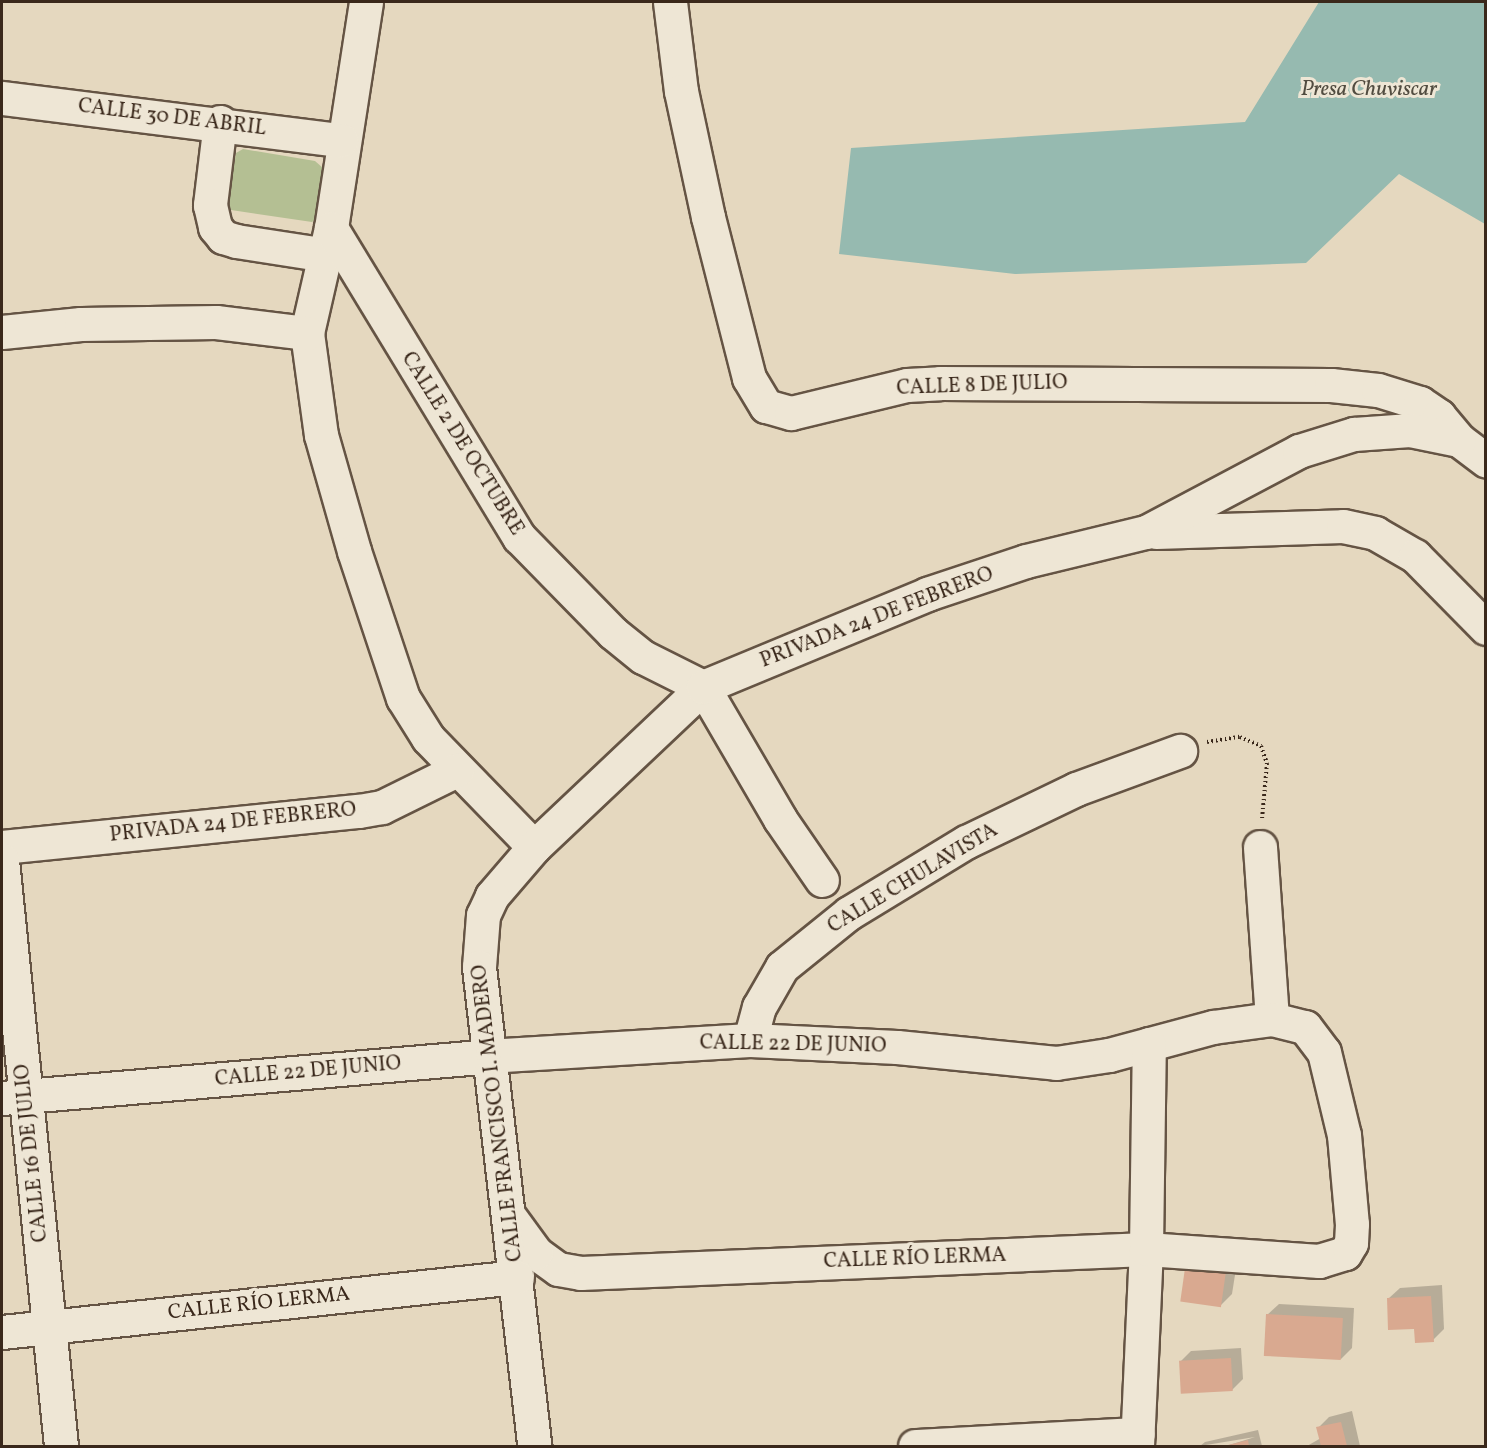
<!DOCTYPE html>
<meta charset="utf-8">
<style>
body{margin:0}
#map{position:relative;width:1487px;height:1448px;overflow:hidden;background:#e5d8bf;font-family:Vollkorn,serif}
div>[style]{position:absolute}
.green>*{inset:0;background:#b4bf93}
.water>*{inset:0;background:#96bab0}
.shadow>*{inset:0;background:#0003}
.building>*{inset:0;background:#d9a990;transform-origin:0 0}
.path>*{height:4px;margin-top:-2px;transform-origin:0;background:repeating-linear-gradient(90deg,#3a281b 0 1.5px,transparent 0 4.5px)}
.roads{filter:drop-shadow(2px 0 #655444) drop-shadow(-2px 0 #655444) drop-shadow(0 2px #655444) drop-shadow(0 -2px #655444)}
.minor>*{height:33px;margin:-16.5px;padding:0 16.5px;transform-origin:16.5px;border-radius:16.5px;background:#eee6d5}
span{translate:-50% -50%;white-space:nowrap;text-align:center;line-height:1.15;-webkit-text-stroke:6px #eee6d5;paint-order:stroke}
.street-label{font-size:21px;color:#3a281b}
.water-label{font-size:22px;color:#514c40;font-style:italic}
.frame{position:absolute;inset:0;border:3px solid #3a281b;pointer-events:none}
</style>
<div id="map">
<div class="green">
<div style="clip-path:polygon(243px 149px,315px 161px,323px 168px,318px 217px,312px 222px,231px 210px,227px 204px,236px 153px)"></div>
</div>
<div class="water">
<div style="clip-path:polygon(1319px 2px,1485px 2px,1485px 224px,1399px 174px,1306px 263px,1015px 274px,839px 254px,851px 148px,1245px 122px)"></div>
</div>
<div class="shadow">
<div style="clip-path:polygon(1238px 1256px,1232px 1294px,1221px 1305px,1187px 1262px)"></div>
<div style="clip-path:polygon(1442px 1285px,1444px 1329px,1433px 1340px,1388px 1299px,1400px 1288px)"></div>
<div style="clip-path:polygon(1279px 1304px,1354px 1308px,1352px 1348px,1341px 1359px,1267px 1315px)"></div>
<div style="clip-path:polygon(1241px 1348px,1243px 1379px,1232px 1390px,1180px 1362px,1191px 1351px)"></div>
<div style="clip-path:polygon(1352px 1411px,1360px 1446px,1307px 1446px,1321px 1438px,1318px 1428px,1329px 1417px)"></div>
<div style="clip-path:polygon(1258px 1430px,1262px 1446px,1226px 1446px,1255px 1437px,1200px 1446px,1205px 1442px)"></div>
</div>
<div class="building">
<div style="left:1186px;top:1261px;width:41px;height:41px;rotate:8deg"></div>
<div style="clip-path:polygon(1431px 1296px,1434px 1342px,1415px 1343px,1414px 1329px,1388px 1330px,1387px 1298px)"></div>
<div style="left:1266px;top:1314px;width:77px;height:42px;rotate:3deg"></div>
<div style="left:1231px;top:1358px;width:33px;height:52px;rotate:87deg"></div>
<div style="clip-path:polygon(1341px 1422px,1347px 1446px,1321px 1446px,1316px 1427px)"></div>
<div style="clip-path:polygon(1248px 1440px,1249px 1446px,1224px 1446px)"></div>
</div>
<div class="path">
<div style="left:1207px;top:742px;width:33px;rotate:-9deg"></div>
<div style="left:1240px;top:737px;width:23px;rotate:23deg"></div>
<div style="left:1261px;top:746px;width:18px;rotate:71deg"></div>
<div style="left:1267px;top:763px;width:56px;rotate:95.1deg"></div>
</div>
<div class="roads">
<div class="minor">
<div style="left:366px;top:2px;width:229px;rotate:98.8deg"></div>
<div style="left:331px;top:228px;width:108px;rotate:102.9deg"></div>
<div style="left:307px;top:333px;width:103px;rotate:82.2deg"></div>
<div style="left:321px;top:435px;width:121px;rotate:74.1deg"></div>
<div style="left:354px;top:551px;width:155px;rotate:71.6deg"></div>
<div style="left:403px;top:698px;width:47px;rotate:58deg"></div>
<div style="left:428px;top:738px;width:152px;rotate:45.8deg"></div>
<div style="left:534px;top:847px;width:65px;rotate:130.6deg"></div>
<div style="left:492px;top:896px;width:21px;rotate:115deg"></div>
<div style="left:483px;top:915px;width:52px;rotate:94.4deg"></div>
<div style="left:479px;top:967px;width:482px;rotate:83.4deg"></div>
<div style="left:670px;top:2px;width:90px;rotate:83deg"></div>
<div style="left:681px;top:91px;width:129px;rotate:77.9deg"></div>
<div style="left:708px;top:217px;width:166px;rotate:75.7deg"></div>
<div style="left:749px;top:378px;width:33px;rotate:59deg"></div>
<div style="left:766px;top:406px;width:26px;rotate:16deg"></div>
<div style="left:791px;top:413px;width:119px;rotate:-13.6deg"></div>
<div style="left:907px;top:385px;width:33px;rotate:-3deg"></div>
<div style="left:940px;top:383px;width:391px;rotate:0.3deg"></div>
<div style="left:1331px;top:385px;width:47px;rotate:6.1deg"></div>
<div style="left:1378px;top:390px;width:44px;rotate:17.2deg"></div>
<div style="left:1420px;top:403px;width:23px;rotate:34deg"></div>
<div style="left:1439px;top:416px;width:31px;rotate:50deg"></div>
<div style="left:1459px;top:440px;width:34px;rotate:37deg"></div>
<div style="left:2px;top:98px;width:342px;rotate:7.1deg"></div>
<div style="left:220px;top:122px;width:84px;rotate:96.9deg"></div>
<div style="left:210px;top:205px;width:23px;rotate:77deg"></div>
<div style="left:215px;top:227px;width:13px;rotate:51deg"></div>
<div style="left:223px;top:237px;width:14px;rotate:17deg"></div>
<div style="left:236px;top:241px;width:91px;rotate:8.8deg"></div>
<div style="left:331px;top:228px;width:362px;rotate:58.7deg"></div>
<div style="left:519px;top:537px;width:134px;rotate:45.6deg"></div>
<div style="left:613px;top:633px;width:38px;rotate:39deg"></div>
<div style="left:643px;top:657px;width:67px;rotate:26.6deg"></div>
<div style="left:703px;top:687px;width:153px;rotate:59.7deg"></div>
<div style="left:780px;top:819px;width:74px;rotate:55.5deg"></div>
<div style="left:2px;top:332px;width:79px;rotate:-5.8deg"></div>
<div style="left:81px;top:324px;width:135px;rotate:-0.8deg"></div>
<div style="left:216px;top:322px;width:92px;rotate:6.9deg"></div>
<div style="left:1156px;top:532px;width:187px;rotate:-1.8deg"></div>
<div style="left:1343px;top:526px;width:33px;rotate:12deg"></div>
<div style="left:1375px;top:533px;width:46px;rotate:29.9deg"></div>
<div style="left:1415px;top:556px;width:101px;rotate:45.4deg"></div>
<div style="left:2px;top:847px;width:359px;rotate:-5.8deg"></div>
<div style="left:359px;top:811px;width:23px;rotate:-10deg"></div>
<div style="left:382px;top:807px;width:84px;rotate:-26.3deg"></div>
<div style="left:534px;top:847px;width:233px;rotate:-43.4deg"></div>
<div style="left:703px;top:687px;width:243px;rotate:-22.5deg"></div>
<div style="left:927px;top:594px;width:104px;rotate:-18.4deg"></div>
<div style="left:1026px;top:561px;width:123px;rotate:-13.6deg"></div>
<div style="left:1146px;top:532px;width:173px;rotate:-27.9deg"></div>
<div style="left:1299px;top:451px;width:58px;rotate:-17.2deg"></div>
<div style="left:1354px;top:434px;width:56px;rotate:-4.1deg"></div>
<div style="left:1410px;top:430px;width:50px;rotate:11.5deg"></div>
<div style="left:1260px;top:847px;width:172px;rotate:86deg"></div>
<div style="left:2px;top:860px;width:589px;rotate:84.25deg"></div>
<div style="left:750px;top:1040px;width:34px;rotate:-75deg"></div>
<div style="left:759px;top:1007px;width:46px;rotate:-60.1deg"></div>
<div style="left:782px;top:967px;width:86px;rotate:-38.9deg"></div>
<div style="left:849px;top:913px;width:137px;rotate:-31.3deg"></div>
<div style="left:966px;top:842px;width:122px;rotate:-25.7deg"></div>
<div style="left:1076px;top:789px;width:111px;rotate:-20.1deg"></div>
<div style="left:2px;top:1098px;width:487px;rotate:-4.9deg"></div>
<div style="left:487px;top:1056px;width:263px;rotate:-3.5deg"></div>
<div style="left:750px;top:1040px;width:147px;rotate:2.7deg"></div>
<div style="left:897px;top:1047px;width:160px;rotate:5.7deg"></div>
<div style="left:1056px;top:1063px;width:54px;rotate:-8.6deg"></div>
<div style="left:1109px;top:1055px;width:108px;rotate:-15.1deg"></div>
<div style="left:1213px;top:1027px;width:60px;rotate:-7.7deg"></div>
<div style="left:1272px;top:1019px;width:34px;rotate:14deg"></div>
<div style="left:1305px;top:1027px;width:31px;rotate:53deg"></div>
<div style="left:1324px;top:1052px;width:85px;rotate:76.5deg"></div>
<div style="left:1344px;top:1135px;width:89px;rotate:84.9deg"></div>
<div style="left:1352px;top:1224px;width:19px;rotate:93deg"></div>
<div style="left:1351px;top:1243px;width:12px;rotate:121deg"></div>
<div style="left:1345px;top:1253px;width:27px;rotate:163deg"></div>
<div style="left:1319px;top:1261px;width:173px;rotate:-176deg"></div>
<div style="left:1146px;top:1249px;width:566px;rotate:177.57deg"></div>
<div style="left:581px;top:1273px;width:23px;rotate:-170deg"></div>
<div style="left:558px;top:1269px;width:27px;rotate:-144deg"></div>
<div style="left:536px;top:1253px;width:46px;rotate:-126.1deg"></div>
<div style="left:2px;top:1332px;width:518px;rotate:-6.1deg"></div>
<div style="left:915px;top:1446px;width:223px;rotate:-3.1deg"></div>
<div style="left:1137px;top:1446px;width:197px;rotate:-87.4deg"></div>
<div style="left:1146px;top:1249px;width:205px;rotate:-89.2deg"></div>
</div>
</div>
<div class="street-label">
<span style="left:172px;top:118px;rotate:7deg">CALLE 30 DE ABRIL</span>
<span style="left:982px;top:386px;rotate:-2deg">CALLE 8 DE JULIO</span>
<span style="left:462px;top:444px;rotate:58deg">CALLE 2 DE OCTUBRE</span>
<span style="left:877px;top:618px;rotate:-21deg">PRIVADA 24 DE FEBRERO</span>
<span style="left:233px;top:823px;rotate:-6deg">PRIVADA 24 DE FEBRERO</span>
<span style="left:913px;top:879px;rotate:-31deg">CALLE CHULAVISTA</span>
<span style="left:793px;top:1045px;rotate:1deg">CALLE 22 DE JUNIO</span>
<span style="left:308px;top:1072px;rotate:-5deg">CALLE 22 DE JUNIO</span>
<span style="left:498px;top:1113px;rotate:-97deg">CALLE FRANCISCO I. MADERO</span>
<span style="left:32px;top:1153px;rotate:-96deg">CALLE 16 DE JULIO</span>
<span style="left:915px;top:1259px;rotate:-2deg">CALLE RÍO LERMA</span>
<span style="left:259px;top:1304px;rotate:-6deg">CALLE RÍO LERMA</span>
</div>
<div class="water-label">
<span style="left:1369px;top:90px">Presa Chuviscar</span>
</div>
<div class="frame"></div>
</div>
